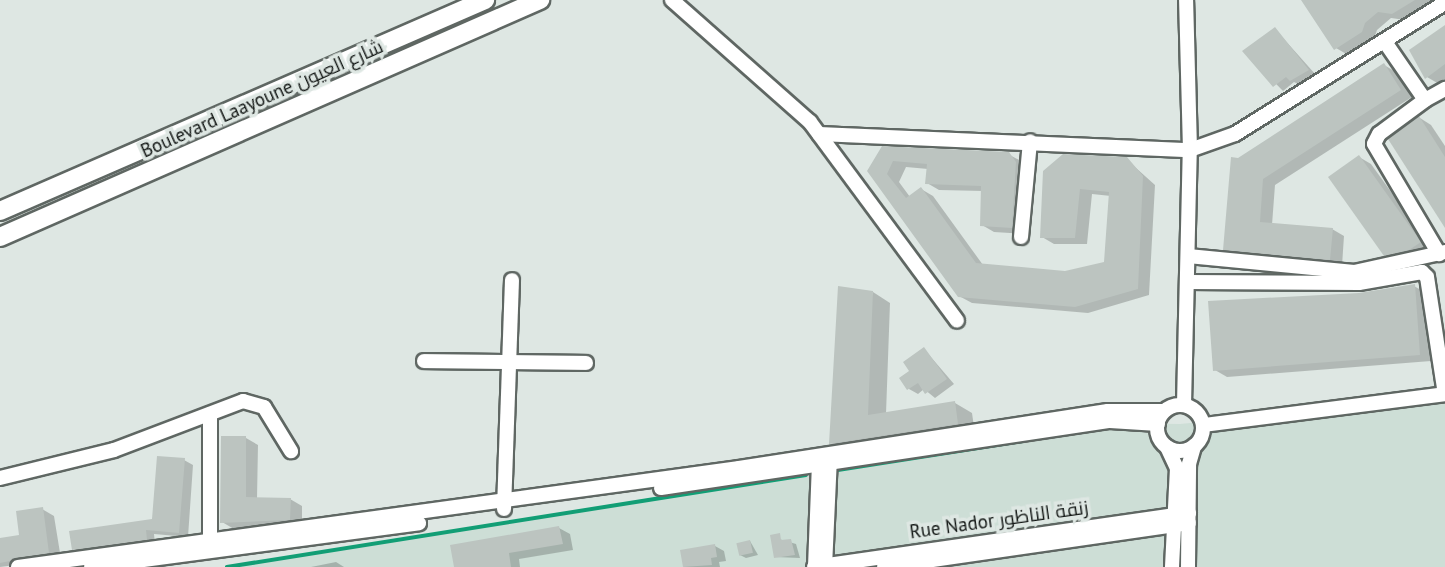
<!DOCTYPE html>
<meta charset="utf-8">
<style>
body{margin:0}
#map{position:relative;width:1445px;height:567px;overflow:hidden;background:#dee7e3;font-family:"PT Sans",Cairo,sans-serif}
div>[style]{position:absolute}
.built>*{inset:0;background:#cdded6}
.shadow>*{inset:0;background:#0003}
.stream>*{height:3.5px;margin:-1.75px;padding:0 1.75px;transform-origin:1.75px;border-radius:1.75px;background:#129e75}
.building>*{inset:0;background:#bcc4c0;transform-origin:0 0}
.roads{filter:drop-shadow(2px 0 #5f6763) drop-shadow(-2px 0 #5f6763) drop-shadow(0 2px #5f6763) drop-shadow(0 -2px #5f6763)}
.minor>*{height:14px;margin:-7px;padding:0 7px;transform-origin:7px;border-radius:7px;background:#fff}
.minor>.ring{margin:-7px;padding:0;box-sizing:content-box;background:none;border:14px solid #fff;border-radius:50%}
.tertiary>*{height:18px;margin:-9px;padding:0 9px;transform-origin:9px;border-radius:9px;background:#fff}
span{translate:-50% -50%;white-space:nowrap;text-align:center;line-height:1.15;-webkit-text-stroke:7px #dee7e3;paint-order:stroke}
.street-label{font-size:19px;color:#121614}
</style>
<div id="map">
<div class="built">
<div style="clip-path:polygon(1445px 398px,1445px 567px,228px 567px,1110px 423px,1180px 424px)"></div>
</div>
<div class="shadow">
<div style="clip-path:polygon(1303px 0,1438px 0,1405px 20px,1391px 18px,1377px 30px,1374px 39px,1348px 55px,1336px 48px)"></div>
<div style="clip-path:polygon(1445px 27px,1445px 80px,1439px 84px,1427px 77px)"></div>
<div style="clip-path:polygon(1275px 29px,1316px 75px,1300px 85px,1294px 82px,1283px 91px,1245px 52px)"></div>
<div style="clip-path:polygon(1384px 65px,1396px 72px,1412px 97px,1275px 185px,1272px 225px,1332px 229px,1344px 236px,1342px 266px,1237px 256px,1225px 249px,1238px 160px)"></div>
<div style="clip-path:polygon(1420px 118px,1431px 125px,1445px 146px,1445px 225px)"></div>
<div style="clip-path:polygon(883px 148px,1008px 154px,1021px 161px,1027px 170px,1024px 234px,994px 232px,982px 225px,983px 191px,939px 190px,927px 183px,928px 169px,906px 167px,899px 182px,910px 197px,921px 189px,933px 196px,983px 265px,1065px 273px,1106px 263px,1111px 196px,1092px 194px,1087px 244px,1054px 244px,1042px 237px,1045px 172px,1126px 159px,1155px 185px,1149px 295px,1088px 313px,972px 303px,959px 296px,869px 171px)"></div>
<div style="clip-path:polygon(1359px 157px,1371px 164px,1432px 249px,1397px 261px,1385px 254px)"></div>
<div style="clip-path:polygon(1414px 286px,1426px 293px,1431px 361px,1227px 377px,1215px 370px,1359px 294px)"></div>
<div style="clip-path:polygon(873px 292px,890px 303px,886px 414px,955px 403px,972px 413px,975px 434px,849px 453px,831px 443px)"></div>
<div style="clip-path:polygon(924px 349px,954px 384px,935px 398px,924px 389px,918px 394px,909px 389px,911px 371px)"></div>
<div style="clip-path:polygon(246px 438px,258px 445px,257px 499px,290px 499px,302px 506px,302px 526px,234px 529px,222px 522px)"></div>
<div style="clip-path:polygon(184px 460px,193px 465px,188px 537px,154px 534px,155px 544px,83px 554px,74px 549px,153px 521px)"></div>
<div style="clip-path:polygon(42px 509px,54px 516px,61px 559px,0 567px,0 539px,21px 536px)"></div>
<div style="clip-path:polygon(559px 528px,570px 534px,573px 550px,519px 559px,520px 567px,455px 567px)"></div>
<div style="clip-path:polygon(772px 537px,796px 544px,800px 558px,775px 557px)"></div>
<div style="clip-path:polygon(750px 541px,758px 555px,746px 558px,740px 555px)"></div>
<div style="clip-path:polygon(715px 546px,724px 551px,726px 561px,719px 562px,720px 567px,684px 567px,682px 551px)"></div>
<div style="clip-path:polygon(336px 562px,344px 567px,311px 567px)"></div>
</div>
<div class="stream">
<div style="left:838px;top:470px;width:187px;rotate:-8.9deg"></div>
<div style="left:227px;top:567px;width:586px;rotate:-9.03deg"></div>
</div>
<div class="building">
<div style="clip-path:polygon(1301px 0,1415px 0,1392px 14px,1378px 12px,1365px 23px,1362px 32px,1334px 50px)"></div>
<div style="clip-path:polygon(1445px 25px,1445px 64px,1425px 79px,1409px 50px)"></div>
<div style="clip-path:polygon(1275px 27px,1309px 70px,1290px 81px,1286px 77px,1273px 87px,1242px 51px)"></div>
<div style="clip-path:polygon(1384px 63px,1401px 90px,1263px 179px,1260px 222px,1333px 228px,1330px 260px,1223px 250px,1231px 157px,1238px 158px)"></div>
<div style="clip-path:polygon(1419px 116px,1445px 157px,1445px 228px,1388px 139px)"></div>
<div style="clip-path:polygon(882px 146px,1009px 152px,1016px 162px,1012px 228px,980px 226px,981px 186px,925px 184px,927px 164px,893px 161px,887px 174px,906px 198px,921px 187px,976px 263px,1065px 271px,1104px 262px,1109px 192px,1080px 189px,1075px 238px,1040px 238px,1043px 171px,1063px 154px,1127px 157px,1143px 176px,1138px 289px,1075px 307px,958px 297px,867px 171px)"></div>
<div style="clip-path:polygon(1359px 155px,1421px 242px,1409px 250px,1384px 256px,1328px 177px)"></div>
<div style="clip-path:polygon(1415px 284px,1420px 355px,1213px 371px,1208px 301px,1359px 293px)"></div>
<div style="clip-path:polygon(838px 286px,873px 291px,868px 415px,955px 401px,958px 424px,829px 444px)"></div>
<div style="clip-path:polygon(924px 347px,947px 379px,925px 394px,918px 383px,907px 390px,899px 378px,909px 371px,903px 362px)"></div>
<div style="clip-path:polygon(221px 436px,246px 436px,246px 497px,291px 498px,290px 520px,220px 523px)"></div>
<div style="clip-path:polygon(157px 456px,185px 458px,179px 533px,146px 530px,147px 540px,72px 550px,69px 531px,152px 519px)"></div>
<div style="clip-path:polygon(43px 507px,49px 553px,0 563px,0 538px,19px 535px,16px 511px)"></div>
<div style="clip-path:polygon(559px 526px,563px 544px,509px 553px,511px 567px,454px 567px,450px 545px)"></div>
<div style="clip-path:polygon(780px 533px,781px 540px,791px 539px,795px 555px,774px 558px,770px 535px)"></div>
<div style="left:750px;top:540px;width:13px;height:14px;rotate:77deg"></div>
<div style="clip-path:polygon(715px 544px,717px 557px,711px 558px,712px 565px,683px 567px,680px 550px)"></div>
</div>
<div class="roads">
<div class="minor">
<div style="left:672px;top:0;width:184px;rotate:41.5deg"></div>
<div style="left:810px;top:122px;width:247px;rotate:53.5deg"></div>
<div style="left:1385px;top:42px;width:70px;rotate:55.4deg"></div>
<div style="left:1425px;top:100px;width:23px;rotate:-29deg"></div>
<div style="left:1425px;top:100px;width:57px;rotate:143.5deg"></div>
<div style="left:1379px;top:134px;width:11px;rotate:117deg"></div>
<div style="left:1374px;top:144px;width:128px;rotate:59.4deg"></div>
<div style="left:819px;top:134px;width:371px;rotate:2.5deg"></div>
<div style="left:1190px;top:150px;width:48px;rotate:-19.6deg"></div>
<div style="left:1235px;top:134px;width:248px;rotate:-32deg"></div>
<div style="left:1021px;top:237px;width:96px;rotate:-84.6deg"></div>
<div style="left:1188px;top:256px;width:167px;rotate:5.5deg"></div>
<div style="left:1354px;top:272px;width:93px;rotate:-12.4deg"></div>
<div style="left:1188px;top:282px;width:171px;rotate:0.3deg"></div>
<div style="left:1359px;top:283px;width:64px;rotate:-9.9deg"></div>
<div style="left:1422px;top:272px;width:7px;rotate:45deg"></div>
<div style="left:1427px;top:277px;width:118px;rotate:81.3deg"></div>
<div style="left:424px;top:361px;width:162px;rotate:0.7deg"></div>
<div class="ring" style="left:1157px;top:405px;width:32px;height:32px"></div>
<div style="left:1184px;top:405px;width:255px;rotate:-88.7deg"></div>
<div style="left:1190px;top:150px;width:150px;rotate:-91.5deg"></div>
<div style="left:1204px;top:425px;width:243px;rotate:-7.3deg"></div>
<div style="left:1167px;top:447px;width:23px;rotate:65deg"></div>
<div style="left:1177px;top:468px;width:99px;rotate:92.9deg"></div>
<div style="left:0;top:478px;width:117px;rotate:-13.8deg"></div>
<div style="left:114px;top:450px;width:138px;rotate:-20.8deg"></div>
<div style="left:243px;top:401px;width:22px;rotate:16deg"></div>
<div style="left:264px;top:407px;width:52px;rotate:58.5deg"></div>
<div style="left:661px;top:488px;width:454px;rotate:-8.5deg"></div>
<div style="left:1110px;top:421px;width:48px;rotate:3.6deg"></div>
<div style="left:504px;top:509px;width:229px;rotate:-88deg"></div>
<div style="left:210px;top:549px;width:135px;rotate:-90deg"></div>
<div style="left:18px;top:567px;width:728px;rotate:-7.82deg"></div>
<div style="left:739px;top:468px;width:373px;rotate:-8.8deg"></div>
<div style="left:1108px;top:411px;width:56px"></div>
<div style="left:91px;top:567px;width:331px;rotate:-7.6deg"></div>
<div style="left:814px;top:567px;width:379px;rotate:-8.2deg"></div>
<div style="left:815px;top:567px;width:106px;rotate:-87.8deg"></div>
<div style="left:825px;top:567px;width:110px;rotate:-87.4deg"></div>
<div style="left:884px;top:567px;width:308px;rotate:-8.2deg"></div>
<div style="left:1188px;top:567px;width:103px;rotate:-89.4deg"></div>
<div style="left:1189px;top:464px;width:19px;rotate:-74deg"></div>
</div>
<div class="tertiary">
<div style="left:0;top:211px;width:529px;rotate:-23.51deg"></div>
<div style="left:0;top:237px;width:590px;rotate:-23.7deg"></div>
</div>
</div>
<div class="street-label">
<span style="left:262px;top:99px;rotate:-24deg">Boulevard Laayoune شارع العيون</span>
<span style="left:999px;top:520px;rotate:-8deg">Rue Nador زنقة الناظور</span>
</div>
</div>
